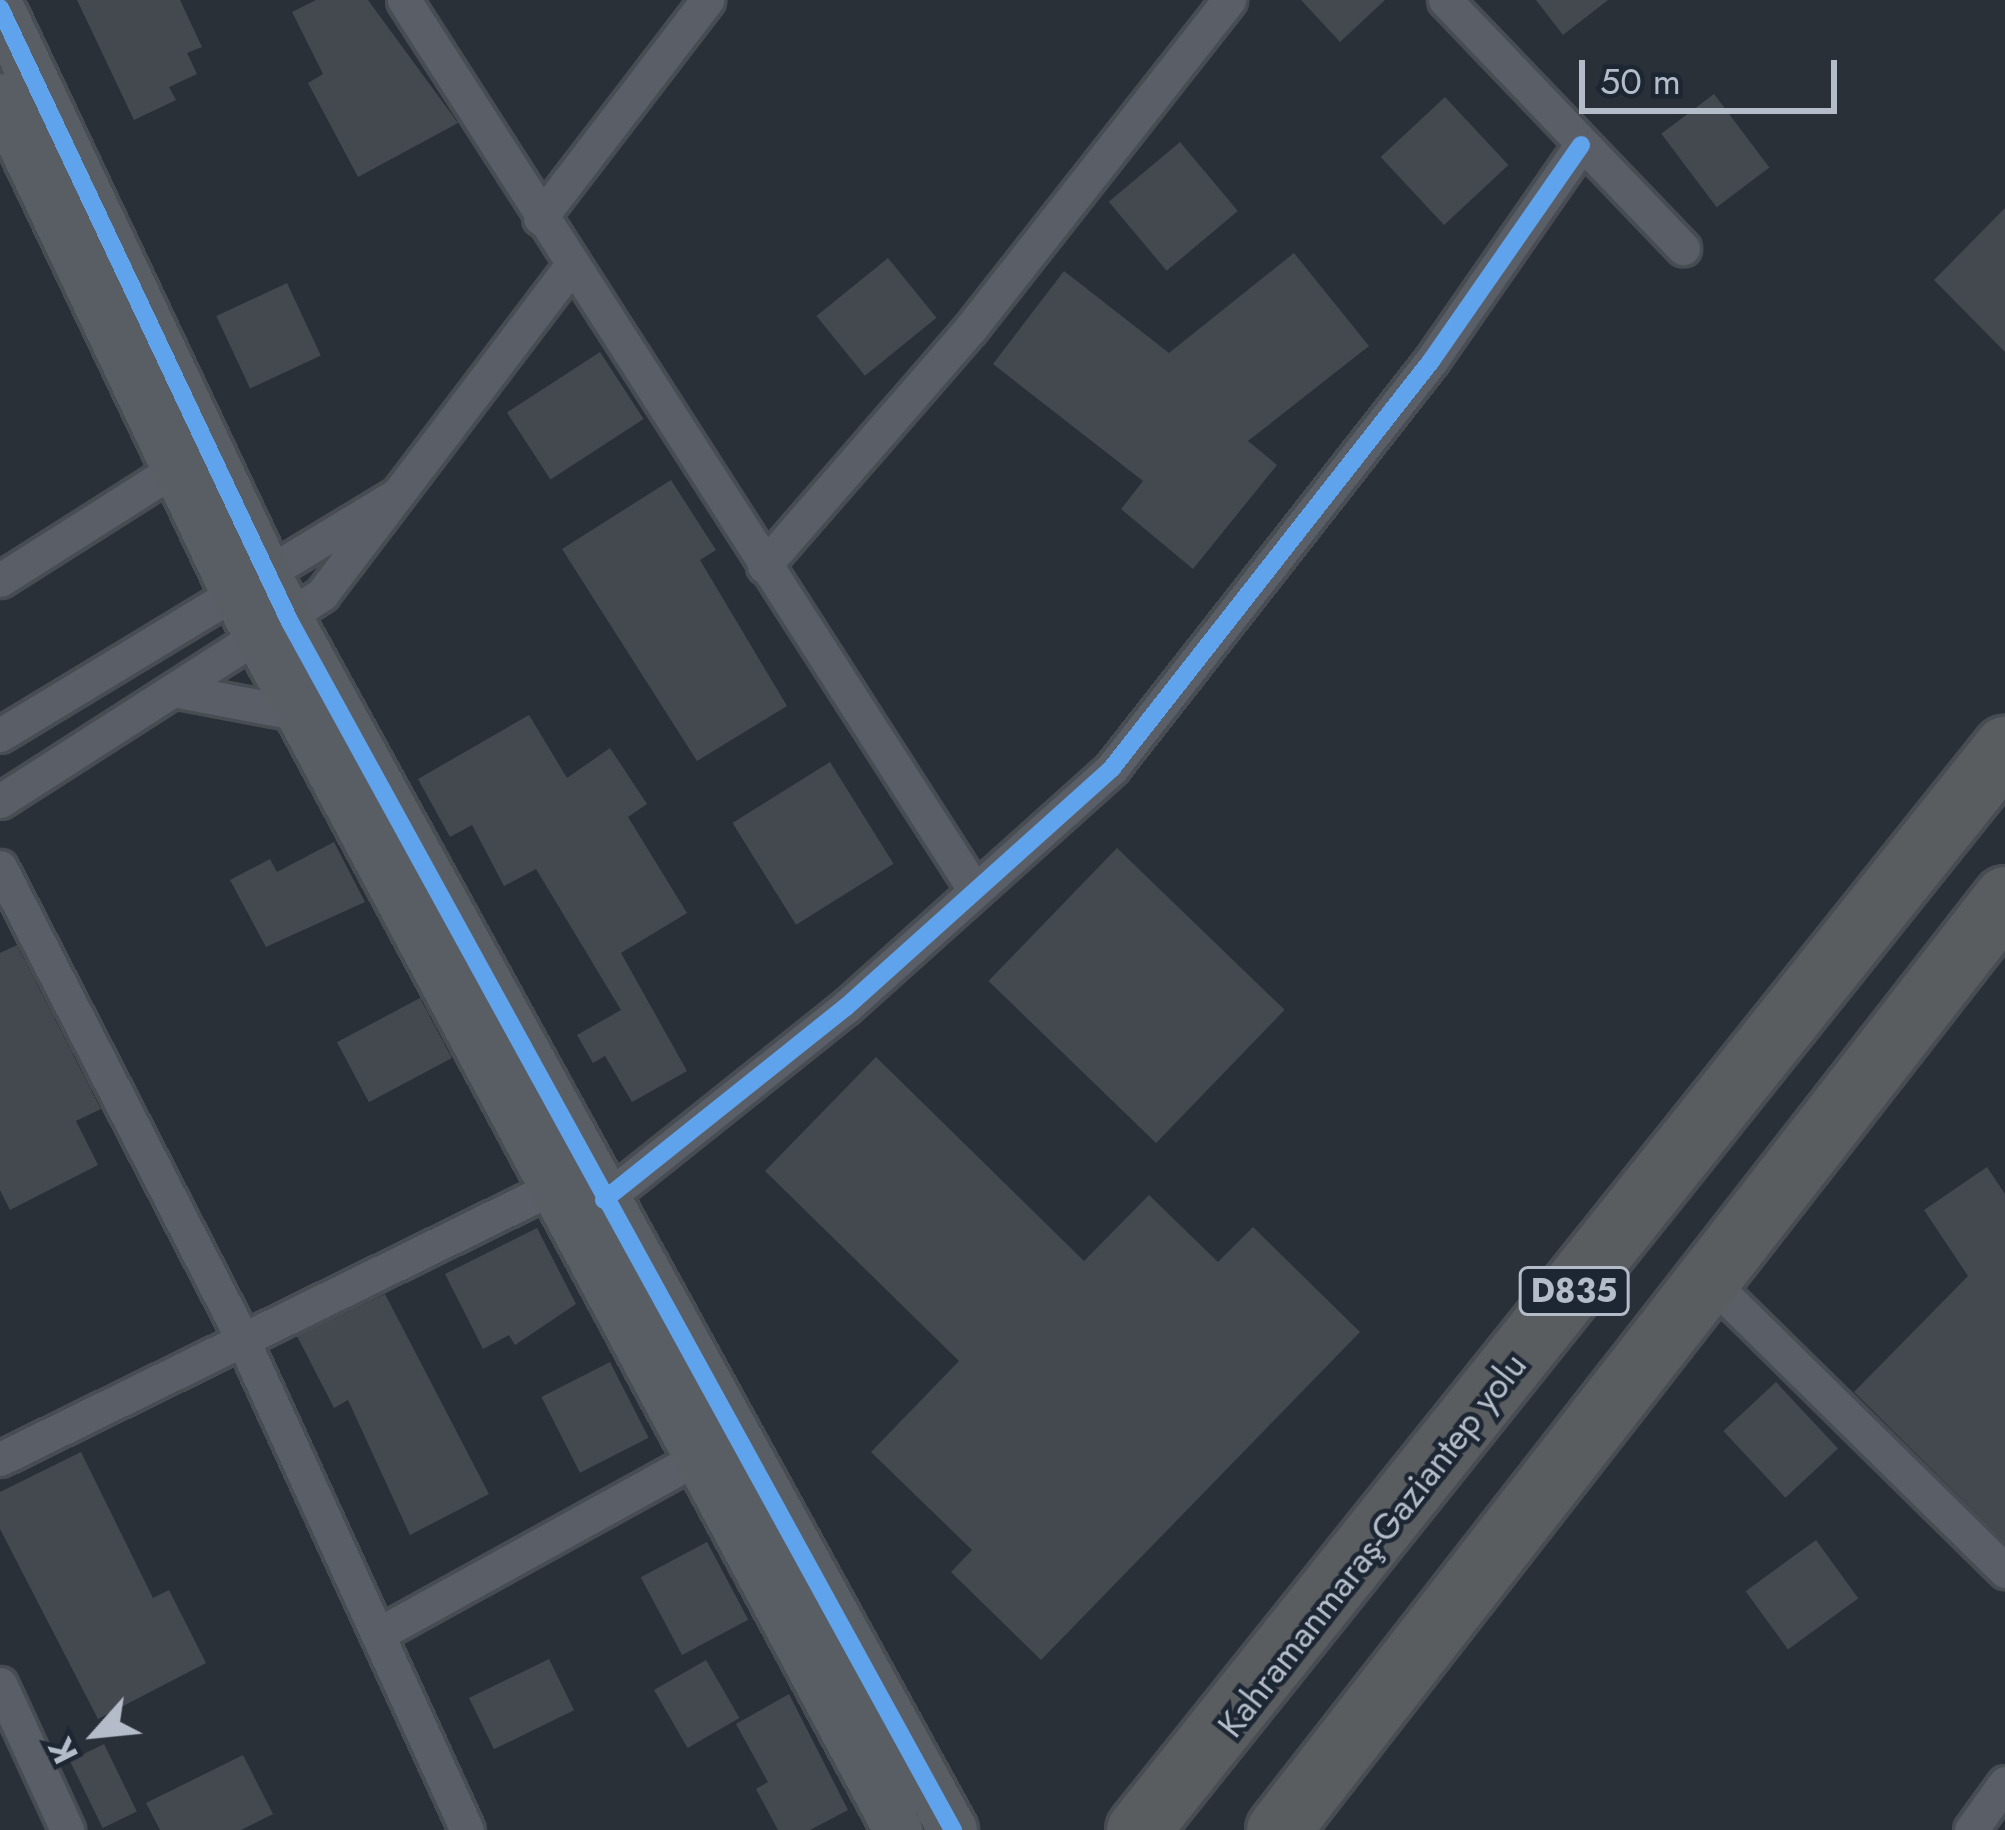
<!DOCTYPE html>
<meta charset="utf-8">
<style>
body{margin:0}
#map{position:relative;width:2005px;height:1830px;overflow:hidden;background:#2a3038;font-family:Jost,sans-serif}
div>[style]{position:absolute}
.building>*{inset:0;background:#444950;transform-origin:0 0}
.roads{filter:drop-shadow(3px 0 #484c53) drop-shadow(-3px 0 #484c53) drop-shadow(0 3px #484c53) drop-shadow(0 -3px #484c53)}
.street>*{height:33px;margin:-16.5px;padding:0 16.5px;transform-origin:16.5px;border-radius:16.5px;background:#5a5e66}
.secondary>*{height:48px;margin:-24px;padding:0 24px;transform-origin:24px;border-radius:24px;background:#595d64}
.highway>*{height:63px;margin:-31.5px;padding:0 31.5px;transform-origin:31.5px;border-radius:31.5px;background:#5a5d60}
.cycleway>*{height:18px;margin:-9px;padding:0 9px;transform-origin:9px;border-radius:9px;background:#60a3ed}
span{translate:-50% -50%;white-space:nowrap;text-align:center;line-height:1.15;-webkit-text-stroke:9px #1d2633;paint-order:stroke}
.shield-label span{padding:3px 9px;background:#1d2633;border:3px solid;border-radius:9px;-webkit-text-stroke-width:0}
.shield-label{font-size:33px;color:#b4bcc9;font-weight:700}
.street-label{font-size:36px;color:#b4bcc9}
.north{position:absolute;left:36px;top:1674px;width:120px;height:120px;-webkit-text-stroke:9px #1d2633;paint-order:stroke;rotate:243deg;font-size:33px;font-weight:700;line-height:48px;text-align:center;color:#b4bcc9}
.north::after{content:'';display:block;margin:auto;width:42px;height:54px;background:#b4bcc9;clip-path:polygon(50% 0,100% 100%,50% 72%,0 100%)}
.scale{position:absolute;left:1579px;top:60px;width:258px;height:54px;box-sizing:border-box;border:6px solid #b4bcc9;border-top:0;padding-left:15px;font-size:36px;line-height:42px;white-space:nowrap;color:#b4bcc9;-webkit-text-stroke:9px #1d2633;paint-order:stroke}
</style>
<div id="map">
<div class="building">
<div style="clip-path:polygon(77px 0,180px 0,202px 47px,187px 53px,197px 74px,169px 87px,176px 100px,134px 120px)"></div>
<div style="clip-path:polygon(316px 0,368px 0,458px 123px,358px 177px,308px 83px,323px 74px,292px 12px)"></div>
<div style="clip-path:polygon(1301px 0,1385px 0,1340px 42px)"></div>
<div style="clip-path:polygon(1536px 0,1608px 0,1563px 35px)"></div>
<div style="left:1714px;top:94px;width:92px;height:66px;rotate:53deg"></div>
<div style="left:1445px;top:97px;width:93px;height:88px;rotate:47deg"></div>
<div style="left:1180px;top:142px;width:90px;height:93px;rotate:50deg"></div>
<div style="clip-path:polygon(2005px 208px,2005px 352px,1934px 280px)"></div>
<div style="clip-path:polygon(1294px 253px,1369px 346px,1248px 441px,1277px 465px,1193px 569px,1121px 509px,1143px 481px,993px 364px,1064px 271px,1169px 353px)"></div>
<div style="left:888px;top:258px;width:77px;height:92px;rotate:51deg"></div>
<div style="left:287px;top:283px;width:80px;height:78px;rotate:65deg"></div>
<div style="left:600px;top:352px;width:80px;height:111px;rotate:57deg"></div>
<div style="clip-path:polygon(671px 480px,716px 550px,700px 560px,787px 706px,697px 761px,562px 549px)"></div>
<div style="clip-path:polygon(529px 715px,567px 778px,610px 748px,647px 804px,628px 817px,687px 913px,621px 953px,687px 1071px,632px 1102px,605px 1056px,593px 1063px,577px 1035px,621px 1010px,536px 869px,504px 886px,472px 825px,450px 837px,418px 779px)"></div>
<div style="left:830px;top:762px;width:120px;height:115px;rotate:58deg"></div>
<div style="clip-path:polygon(334px 842px,365px 902px,266px 947px,230px 880px,270px 859px,277px 872px)"></div>
<div style="left:1117px;top:848px;width:233px;height:185px;rotate:44deg"></div>
<div style="clip-path:polygon(17px 945px,101px 1109px,76px 1121px,98px 1165px,10px 1210px,0 1190px,0 953px)"></div>
<div style="left:420px;top:998px;width:68px;height:94px;rotate:62deg"></div>
<div style="clip-path:polygon(876px 1057px,1084px 1261px,1149px 1195px,1218px 1262px,1253px 1227px,1360px 1332px,1041px 1660px,951px 1572px,972px 1550px,871px 1452px,959px 1361px,765px 1171px)"></div>
<div style="clip-path:polygon(1987px 1167px,2005px 1194px,2005px 1542px,1854px 1392px,1968px 1276px,1924px 1210px)"></div>
<div style="clip-path:polygon(537px 1228px,576px 1304px,515px 1345px,509px 1335px,483px 1349px,445px 1274px)"></div>
<div style="clip-path:polygon(385px 1294px,489px 1494px,410px 1535px,348px 1400px,334px 1408px,297px 1336px)"></div>
<div style="left:610px;top:1362px;width:85px;height:77px;rotate:63deg"></div>
<div style="left:1776px;top:1382px;width:91px;height:72px;rotate:47deg"></div>
<div style="clip-path:polygon(81px 1452px,153px 1598px,169px 1590px,206px 1663px,98px 1719px,0 1529px,0 1492px)"></div>
<div style="left:1816px;top:1540px;width:72px;height:87px;rotate:54deg"></div>
<div style="left:707px;top:1542px;width:88px;height:75px;rotate:62deg"></div>
<div style="left:549px;top:1659px;width:57px;height:89px;rotate:64deg"></div>
<div style="left:706px;top:1660px;width:67px;height:60px;rotate:60deg"></div>
<div style="clip-path:polygon(789px 1694px,848px 1810px,810px 1830px,778px 1830px,756px 1789px,768px 1782px,736px 1724px)"></div>
<div style="left:104px;top:1744px;width:75px;height:38px;rotate:64deg"></div>
<div style="clip-path:polygon(243px 1755px,273px 1814px,241px 1830px,160px 1830px,146px 1803px)"></div>
</div>
<div class="roads">
<div class="street">
<div style="left:404px;top:0;width:1052px;rotate:57.34deg"></div>
<div style="left:1445px;top:0;width:344px;rotate:46.2deg"></div>
<div style="left:540px;top:218px;width:275px;rotate:-52.5deg"></div>
<div style="left:764px;top:566px;width:314px;rotate:-49deg"></div>
<div style="left:970px;top:329px;width:419px;rotate:-51.8deg"></div>
<div style="left:0;top:580px;width:207px;rotate:-32.4deg"></div>
<div style="left:178px;top:691px;width:124px;rotate:10.7deg"></div>
<div style="left:0;top:735px;width:464px;rotate:-31.2deg"></div>
<div style="left:0;top:801px;width:383px;rotate:-32.7deg"></div>
<div style="left:322px;top:594px;width:412px;rotate:-52.8deg"></div>
<div style="left:0;top:867px;width:527px;rotate:62.8deg"></div>
<div style="left:241px;top:1336px;width:543px;rotate:65.42deg"></div>
<div style="left:604px;top:1200px;width:310px;rotate:-38.6deg"></div>
<div style="left:846px;top:1007px;width:358px;rotate:-41.9deg"></div>
<div style="left:1112px;top:768px;width:517px;rotate:-51.91deg"></div>
<div style="left:1431px;top:361px;width:263px;rotate:-55.2deg"></div>
<div style="left:1708px;top:1279px;width:417px;rotate:44.5deg"></div>
<div style="left:0;top:1459px;width:617px;rotate:-26.15deg"></div>
<div style="left:382px;top:1632px;width:364px;rotate:-28.9deg"></div>
<div style="left:0;top:1684px;width:161px;rotate:65.3deg"></div>
<div style="left:1971px;top:1830px;width:58px;rotate:-54.1deg"></div>
</div>
<div class="secondary">
<div style="left:0;top:8px;width:679px;rotate:64.72deg"></div>
<div style="left:290px;top:622px;width:1378px;rotate:61.24deg"></div>
<div style="left:0;top:98px;width:545px;rotate:64.56deg"></div>
<div style="left:234px;top:590px;width:1407px;rotate:61.83deg"></div>
</div>
<div class="highway">
<div style="left:1138px;top:1830px;width:1387px;rotate:-51.3deg"></div>
<div style="left:1278px;top:1830px;width:1182px;rotate:-52.04deg"></div>
</div>
</div>
<div class="cycleway">
<div style="left:0;top:8px;width:679px;rotate:64.72deg"></div>
<div style="left:290px;top:622px;width:1378px;rotate:61.24deg"></div>
<div style="left:604px;top:1200px;width:310px;rotate:-38.6deg"></div>
<div style="left:846px;top:1007px;width:358px;rotate:-41.9deg"></div>
<div style="left:1112px;top:768px;width:517px;rotate:-51.91deg"></div>
<div style="left:1431px;top:361px;width:263px;rotate:-55.2deg"></div>
</div>
<div class="shield-label">
<span style="left:1574px;top:1291px">D835</span>
</div>
<div class="street-label">
<span style="left:1372px;top:1545px;rotate:-52deg">Kahramanmaraş-Gaziantep yolu</span>
</div>
<div class="north">K</div>
<div class="scale">50 m</div>
</div>
